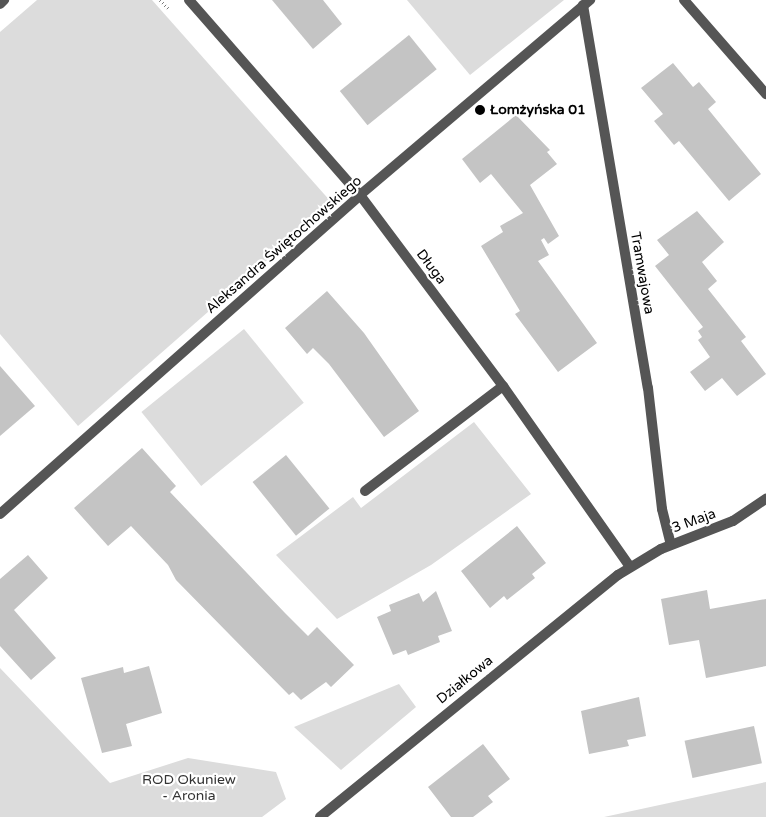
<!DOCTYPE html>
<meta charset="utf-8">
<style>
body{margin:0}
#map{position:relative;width:766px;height:817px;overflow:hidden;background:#fff;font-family:"Varela Round",sans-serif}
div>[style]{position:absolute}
.green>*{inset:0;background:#dcdcdc;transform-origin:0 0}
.building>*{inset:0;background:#c4c4c4;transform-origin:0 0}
.path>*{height:3px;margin-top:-1.5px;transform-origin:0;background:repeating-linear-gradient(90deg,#777 0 1px,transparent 0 3.5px)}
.service>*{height:10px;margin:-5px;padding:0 5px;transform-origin:5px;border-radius:5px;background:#555}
.minor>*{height:10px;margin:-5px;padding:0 5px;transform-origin:5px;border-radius:5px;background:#555}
.dots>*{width:14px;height:14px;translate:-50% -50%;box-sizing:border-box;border:2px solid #fff;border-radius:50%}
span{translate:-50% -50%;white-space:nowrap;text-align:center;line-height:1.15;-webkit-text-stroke:4.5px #fff;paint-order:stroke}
.poi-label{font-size:14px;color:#000;font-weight:700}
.left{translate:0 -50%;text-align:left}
.street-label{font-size:14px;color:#000}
.park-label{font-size:14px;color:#333}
</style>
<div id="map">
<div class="green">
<div style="clip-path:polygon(37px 0,152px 0,332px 203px,78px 426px,0 334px,0 32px)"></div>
<div style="clip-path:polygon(407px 0,564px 0,470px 75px)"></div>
<div style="left:244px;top:329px;width:95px;height:132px;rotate:51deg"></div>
<div style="clip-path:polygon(474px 422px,531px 494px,431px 565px,337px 619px,276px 555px,353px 497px,361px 508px)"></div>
<div style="clip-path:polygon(0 668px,110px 783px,188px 758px,276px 772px,286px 799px,262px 817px,0 817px)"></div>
<div style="clip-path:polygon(399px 684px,416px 707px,341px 770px,294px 727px)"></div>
<div style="clip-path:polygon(766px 782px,766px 817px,604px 817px)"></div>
</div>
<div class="building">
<div style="clip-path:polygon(272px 0,323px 0,342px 24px,313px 49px)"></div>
<div style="left:409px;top:35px;width:44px;height:89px;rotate:51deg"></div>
<div style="clip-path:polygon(673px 63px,693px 87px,699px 82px,716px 102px,708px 109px,761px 174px,729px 201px,679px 141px,674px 145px,654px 121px,663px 114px,641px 88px)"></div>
<div style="clip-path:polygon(516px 115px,550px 150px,547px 152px,557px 164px,530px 185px,559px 236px,548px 244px,544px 238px,541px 240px,549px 255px,538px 261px,597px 343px,558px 372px,515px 314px,520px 311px,481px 246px,503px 232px,500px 226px,523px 213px,491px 174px,480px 183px,462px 159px)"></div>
<div style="clip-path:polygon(697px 211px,724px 242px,702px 262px,717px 281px,708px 289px,746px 337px,741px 341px,766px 374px,737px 396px,722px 378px,705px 391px,690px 372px,710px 357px,698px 340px,702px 337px,698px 331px,703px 327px,655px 266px,669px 255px,657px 240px)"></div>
<div style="clip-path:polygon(327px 291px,364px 333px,419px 411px,384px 437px,329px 364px,313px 348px,307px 354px,285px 328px)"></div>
<div style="clip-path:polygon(0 366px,35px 406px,0 436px)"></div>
<div style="clip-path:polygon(142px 448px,176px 486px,170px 492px,285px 613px,308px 636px,317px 627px,354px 665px,331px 687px,326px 682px,301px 700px,293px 692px,289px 695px,176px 580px,168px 565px,131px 526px,108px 546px,74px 508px)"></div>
<div style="left:286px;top:455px;width:69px;height:43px;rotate:51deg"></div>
<div style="clip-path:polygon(517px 526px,546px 563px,532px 574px,535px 578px,507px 600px,504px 596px,490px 608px,461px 571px)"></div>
<div style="clip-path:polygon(28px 555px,48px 578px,14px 610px,56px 658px,31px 680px,0 646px,0 579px)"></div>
<div style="clip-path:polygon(707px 590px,710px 609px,766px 599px,766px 666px,706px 678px,699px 640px,669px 645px,661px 599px)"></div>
<div style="clip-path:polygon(436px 591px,452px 631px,438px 636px,440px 642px,408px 655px,406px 650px,393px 655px,377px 617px,391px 611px,389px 605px,419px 593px,423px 602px)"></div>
<div style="clip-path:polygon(149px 666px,162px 713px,126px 724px,132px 746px,102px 753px,81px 678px,123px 667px,124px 673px)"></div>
<div style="clip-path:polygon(639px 697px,646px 736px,627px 740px,629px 746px,589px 754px,581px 711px)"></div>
<div style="left:754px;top:726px;width:38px;height:71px;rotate:78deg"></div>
<div style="clip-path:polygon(483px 744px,510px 779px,488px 796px,493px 802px,473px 817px,451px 817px,428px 787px)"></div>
</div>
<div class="path">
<div style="left:160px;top:0;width:13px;rotate:45deg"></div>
</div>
<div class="service">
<div style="left:365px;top:491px;width:173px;rotate:-37.3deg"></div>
</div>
<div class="minor">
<div style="left:189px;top:0;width:259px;rotate:48.8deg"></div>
<div style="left:360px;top:195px;width:239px;rotate:53.2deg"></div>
<div style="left:503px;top:386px;width:221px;rotate:54.9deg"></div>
<div style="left:684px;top:0;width:125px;rotate:48.9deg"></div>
<div style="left:0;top:4px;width:6px;rotate:-45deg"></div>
<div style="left:583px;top:5px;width:388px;rotate:80.4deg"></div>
<div style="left:648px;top:388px;width:122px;rotate:83.4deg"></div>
<div style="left:662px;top:509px;width:36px;rotate:76deg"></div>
<div style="left:0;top:514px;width:481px;rotate:-41.5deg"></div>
<div style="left:360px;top:195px;width:302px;rotate:-40.3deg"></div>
<div style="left:320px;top:817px;width:384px;rotate:-39.1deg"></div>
<div style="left:618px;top:575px;width:50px;rotate:-31.2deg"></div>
<div style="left:661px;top:549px;width:77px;rotate:-21.3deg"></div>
<div style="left:733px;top:521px;width:40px;rotate:-34deg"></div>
</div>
<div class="dots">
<div style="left:480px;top:110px;background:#000"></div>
</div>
<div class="poi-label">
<span class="left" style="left:490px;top:110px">Łomżyńska 01</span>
</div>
<div class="street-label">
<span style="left:284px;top:245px;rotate:-41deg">Aleksandra Świętochowskiego</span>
<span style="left:431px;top:267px;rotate:53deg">Długa</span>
<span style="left:642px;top:273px;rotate:80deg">Tramwajowa</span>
<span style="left:694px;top:521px;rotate:-20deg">3 Maja</span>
<span style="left:465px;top:680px;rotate:-39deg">Działkowa</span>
</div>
<div class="park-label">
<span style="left:189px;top:788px">ROD Okuniew<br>- Aronia</span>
</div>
</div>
